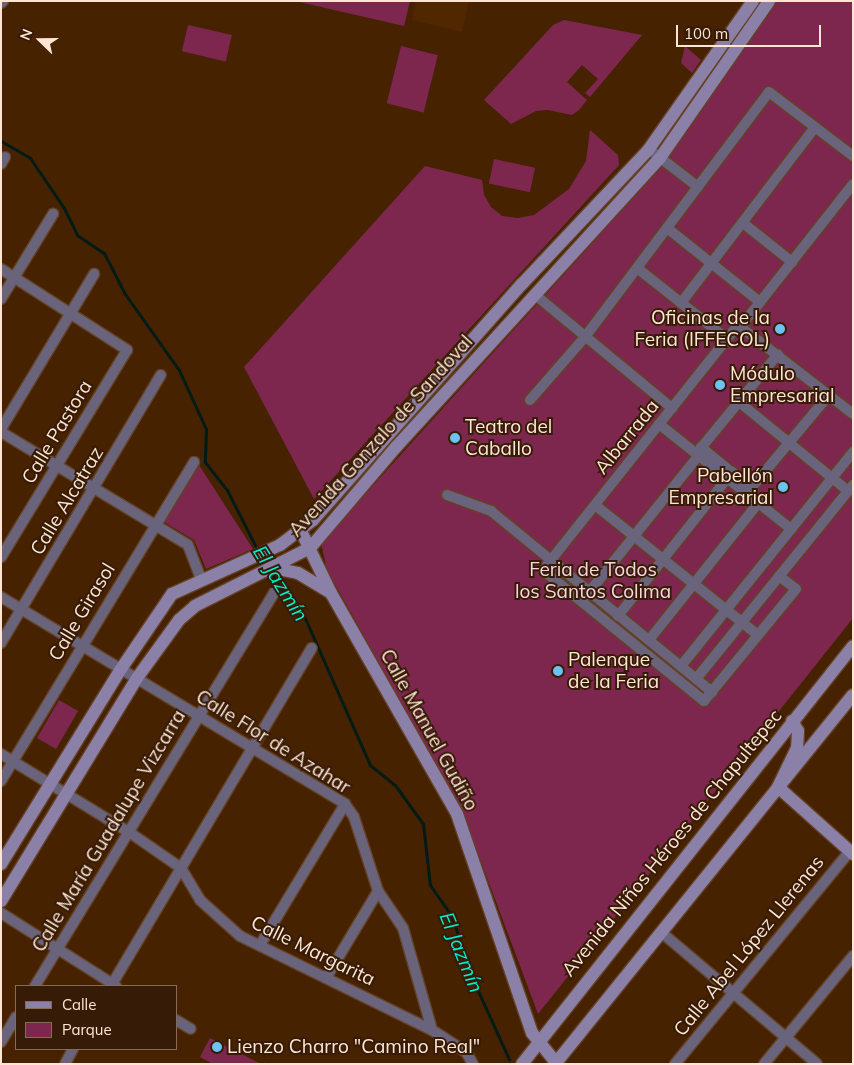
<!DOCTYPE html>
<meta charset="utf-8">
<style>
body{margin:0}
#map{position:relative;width:854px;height:1065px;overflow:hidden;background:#472201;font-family:Mulish,sans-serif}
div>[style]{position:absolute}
.built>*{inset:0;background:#512700}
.green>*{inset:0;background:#7e274e;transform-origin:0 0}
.stream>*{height:3px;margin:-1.5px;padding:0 1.5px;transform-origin:1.5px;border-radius:1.5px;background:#021b15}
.roads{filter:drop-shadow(1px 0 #644123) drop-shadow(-1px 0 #644123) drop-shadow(0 1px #644123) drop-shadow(0 -1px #644123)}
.street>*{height:10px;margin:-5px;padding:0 5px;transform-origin:5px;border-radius:5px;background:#69637c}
.secondary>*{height:12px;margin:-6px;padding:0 6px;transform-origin:6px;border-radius:6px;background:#8a80a8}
.dots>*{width:14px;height:14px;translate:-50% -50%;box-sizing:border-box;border:2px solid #361b06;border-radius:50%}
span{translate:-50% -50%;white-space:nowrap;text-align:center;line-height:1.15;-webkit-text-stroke:4px #361b06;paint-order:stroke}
.poi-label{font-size:19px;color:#fee5d4}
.right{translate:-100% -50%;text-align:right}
.left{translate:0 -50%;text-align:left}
.street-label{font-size:19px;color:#fee5d4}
.park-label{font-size:19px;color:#f7d6e1}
.water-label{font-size:20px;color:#01f0cc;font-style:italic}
.frame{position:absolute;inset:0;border:2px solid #fee5d4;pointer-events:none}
.legend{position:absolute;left:15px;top:985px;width:162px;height:65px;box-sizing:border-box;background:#361b06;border:1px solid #866c58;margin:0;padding:6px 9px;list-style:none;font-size:15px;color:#fee5d4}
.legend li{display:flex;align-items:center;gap:10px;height:25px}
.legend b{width:25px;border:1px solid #866c58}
.north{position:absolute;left:15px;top:15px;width:50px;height:50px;-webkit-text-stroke:4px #361b06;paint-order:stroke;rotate:292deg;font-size:14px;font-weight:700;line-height:20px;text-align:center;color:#fee5d4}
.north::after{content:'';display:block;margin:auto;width:18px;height:22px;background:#fee5d4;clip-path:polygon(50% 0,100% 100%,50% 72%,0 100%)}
.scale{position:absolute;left:676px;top:25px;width:145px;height:22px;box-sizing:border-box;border:2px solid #fee5d4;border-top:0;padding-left:6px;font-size:15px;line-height:18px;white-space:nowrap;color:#fee5d4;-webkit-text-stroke:4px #361b06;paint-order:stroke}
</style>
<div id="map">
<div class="built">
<div style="clip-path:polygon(416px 1px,469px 1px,462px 32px,412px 20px)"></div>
</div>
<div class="green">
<div style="clip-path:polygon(295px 1px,410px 1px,404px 26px)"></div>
<div style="clip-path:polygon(777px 1px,853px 1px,853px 618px,538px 1014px,462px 811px,327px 570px,321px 543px,662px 166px)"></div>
<div style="clip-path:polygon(564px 20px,642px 35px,590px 97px,585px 93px,598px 79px,582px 65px,567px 82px,587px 100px,579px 110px,572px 115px,548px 110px,536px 111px,511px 124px,484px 100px,553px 25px)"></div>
<div style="left:188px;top:25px;width:45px;height:27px;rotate:13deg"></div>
<div style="left:401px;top:46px;width:38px;height:59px;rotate:14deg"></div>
<div style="clip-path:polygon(685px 46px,701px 60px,692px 73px,681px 63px)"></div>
<div style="clip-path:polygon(590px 130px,618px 155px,619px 165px,314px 499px,244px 367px,425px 166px,482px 180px,484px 195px,491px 207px,502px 216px,518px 218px,534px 215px,569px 189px,586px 161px)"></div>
<div style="left:494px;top:159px;width:42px;height:25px;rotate:12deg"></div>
<div style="clip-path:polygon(199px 465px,253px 549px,206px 569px,194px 540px,164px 522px)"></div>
<div style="left:59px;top:700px;width:22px;height:44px;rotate:30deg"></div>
<div style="clip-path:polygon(210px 1038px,261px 1064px,213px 1064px,200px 1057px)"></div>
</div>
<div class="stream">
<div style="left:1px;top:141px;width:34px;rotate:30deg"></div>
<div style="left:30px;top:158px;width:60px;rotate:55.8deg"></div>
<div style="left:64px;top:208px;width:30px;rotate:64deg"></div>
<div style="left:77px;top:235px;width:32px;rotate:34deg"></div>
<div style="left:104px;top:253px;width:46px;rotate:62.9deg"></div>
<div style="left:125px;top:294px;width:93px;rotate:54.6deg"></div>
<div style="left:179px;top:370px;width:65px;rotate:65.4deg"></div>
<div style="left:206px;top:429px;width:33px;rotate:92deg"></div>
<div style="left:205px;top:462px;width:36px;rotate:52deg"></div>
<div style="left:227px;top:490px;width:68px;rotate:63.1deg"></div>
<div style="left:270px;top:571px;width:16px;rotate:60deg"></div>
<div style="left:278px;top:585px;width:31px;rotate:45deg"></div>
<div style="left:300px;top:607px;width:173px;rotate:66.1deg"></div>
<div style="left:370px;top:765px;width:32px;rotate:39deg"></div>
<div style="left:395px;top:785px;width:48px;rotate:54.3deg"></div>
<div style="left:423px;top:824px;width:61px;rotate:83.5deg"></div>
<div style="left:430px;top:885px;width:39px;rotate:55deg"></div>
<div style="left:452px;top:917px;width:69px;rotate:71.3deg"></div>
<div style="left:474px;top:982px;width:85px;rotate:65.6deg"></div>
</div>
<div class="roads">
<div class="street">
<div style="left:1px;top:3px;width:3px;rotate:-45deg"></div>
<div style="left:649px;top:149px;width:62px;rotate:37.8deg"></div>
<div style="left:1px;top:164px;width:8px;rotate:-60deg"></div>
<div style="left:743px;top:223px;width:63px;rotate:38.5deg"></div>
<div style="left:667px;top:228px;width:119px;rotate:38.5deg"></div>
<div style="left:637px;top:268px;width:115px;rotate:38.3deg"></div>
<div style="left:1px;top:269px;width:150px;rotate:32.7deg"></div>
<div style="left:127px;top:350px;width:242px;rotate:121.3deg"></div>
<div style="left:539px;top:298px;width:173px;rotate:39.6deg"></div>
<div style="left:1px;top:299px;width:100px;rotate:-58.5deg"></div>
<div style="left:681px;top:303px;width:221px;rotate:-52.7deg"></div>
<div style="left:742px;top:325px;width:179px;rotate:-51.8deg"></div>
<div style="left:530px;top:400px;width:84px;rotate:-48.9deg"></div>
<div style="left:585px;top:337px;width:306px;rotate:-53.1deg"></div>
<div style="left:769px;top:92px;width:106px;rotate:37.3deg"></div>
<div style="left:739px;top:402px;width:141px;rotate:39.2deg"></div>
<div style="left:659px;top:424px;width:169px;rotate:38.5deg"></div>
<div style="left:1px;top:429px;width:181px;rotate:-59deg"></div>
<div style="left:1px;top:432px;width:218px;rotate:31.1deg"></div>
<div style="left:188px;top:545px;width:36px;rotate:69deg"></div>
<div style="left:701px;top:447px;width:65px;rotate:39.4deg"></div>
<div style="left:696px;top:454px;width:129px;rotate:-50.6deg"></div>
<div style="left:747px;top:493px;width:128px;rotate:-50.1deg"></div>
<div style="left:447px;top:495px;width:47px;rotate:20deg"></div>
<div style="left:491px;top:511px;width:286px;rotate:39.3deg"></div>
<div style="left:595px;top:505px;width:208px;rotate:38.6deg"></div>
<div style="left:779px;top:576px;width:21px;rotate:37deg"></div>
<div style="left:796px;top:589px;width:145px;rotate:129.4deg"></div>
<div style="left:704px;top:701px;width:208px;rotate:-140.9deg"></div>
<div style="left:543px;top:570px;width:313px;rotate:-51.5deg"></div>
<div style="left:738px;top:325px;width:145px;rotate:37.7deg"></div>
<div style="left:586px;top:596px;width:179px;rotate:-51.3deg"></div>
<div style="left:1px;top:597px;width:401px;rotate:31deg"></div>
<div style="left:345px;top:804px;width:16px;rotate:55deg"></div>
<div style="left:354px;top:817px;width:78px;rotate:72deg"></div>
<div style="left:378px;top:891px;width:45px;rotate:56deg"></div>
<div style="left:403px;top:928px;width:106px;rotate:74.1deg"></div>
<div style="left:618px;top:616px;width:184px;rotate:-51.6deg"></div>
<div style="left:649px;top:640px;width:176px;rotate:-51.4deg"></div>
<div style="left:1px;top:643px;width:312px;rotate:-59.2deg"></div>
<div style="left:681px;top:666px;width:275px;rotate:-51.2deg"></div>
<div style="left:696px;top:679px;width:250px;rotate:-51deg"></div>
<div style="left:1px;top:754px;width:150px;rotate:31.4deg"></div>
<div style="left:129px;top:832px;width:63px;rotate:34.7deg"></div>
<div style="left:181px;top:868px;width:37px;rotate:59deg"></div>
<div style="left:200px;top:900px;width:54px;rotate:42deg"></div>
<div style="left:240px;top:936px;width:214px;rotate:26.1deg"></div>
<div style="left:432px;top:1030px;width:40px;rotate:32.9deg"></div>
<div style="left:466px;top:1052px;width:14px;rotate:60deg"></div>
<div style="left:1px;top:781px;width:373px;rotate:-58.8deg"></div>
<div style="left:1px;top:913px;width:136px;rotate:32.4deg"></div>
<div style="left:661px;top:932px;width:204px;rotate:40.2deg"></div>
<div style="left:260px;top:945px;width:165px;rotate:-58.9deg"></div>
<div style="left:326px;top:978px;width:101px;rotate:-59.1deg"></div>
<div style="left:35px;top:986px;width:461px;rotate:-58.7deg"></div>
<div style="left:111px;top:986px;width:393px;rotate:-59.3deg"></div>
<div style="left:176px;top:1020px;width:17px;rotate:31deg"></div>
<div style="left:1px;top:1042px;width:29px;rotate:-59deg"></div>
<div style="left:65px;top:1064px;width:17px;rotate:-62deg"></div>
<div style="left:675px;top:1064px;width:276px;rotate:-50.6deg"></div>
<div style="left:764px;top:1064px;width:140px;rotate:-50.5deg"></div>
</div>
<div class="secondary">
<div style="left:301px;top:531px;width:69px;rotate:64.2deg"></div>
<div style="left:331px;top:593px;width:254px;rotate:60.3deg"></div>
<div style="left:457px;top:814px;width:231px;rotate:71.1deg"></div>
<div style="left:532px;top:1033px;width:38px;rotate:51deg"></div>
<div style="left:273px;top:568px;width:25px;rotate:11deg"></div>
<div style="left:298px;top:573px;width:37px;rotate:31deg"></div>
<div style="left:792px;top:721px;width:12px;rotate:59deg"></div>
<div style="left:798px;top:731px;width:17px;rotate:93deg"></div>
<div style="left:797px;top:748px;width:43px;rotate:116deg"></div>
<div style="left:778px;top:787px;width:101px;rotate:41.8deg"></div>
<div style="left:1px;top:864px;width:229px;rotate:-58.4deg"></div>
<div style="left:121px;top:669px;width:91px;rotate:-55.8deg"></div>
<div style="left:172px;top:594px;width:119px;rotate:-24.4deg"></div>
<div style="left:280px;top:545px;width:41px;rotate:-37.1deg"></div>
<div style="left:313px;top:520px;width:315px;rotate:-48.5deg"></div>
<div style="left:522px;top:284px;width:185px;rotate:-46.7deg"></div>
<div style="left:649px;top:149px;width:181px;rotate:-54.9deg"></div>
<div style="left:1px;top:901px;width:261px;rotate:-58.6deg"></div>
<div style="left:137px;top:678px;width:72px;rotate:-54.1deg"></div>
<div style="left:179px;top:620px;width:21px;rotate:-41deg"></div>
<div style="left:195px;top:606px;width:129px;rotate:-26.8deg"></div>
<div style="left:310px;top:548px;width:133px;rotate:-49.6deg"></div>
<div style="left:396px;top:447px;width:391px;rotate:-47.6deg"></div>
<div style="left:660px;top:158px;width:191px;rotate:-55.2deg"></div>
<div style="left:522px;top:1064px;width:533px;rotate:-51.63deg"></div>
<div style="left:555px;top:1064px;width:474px;rotate:-51.1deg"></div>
</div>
</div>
<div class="dots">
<div style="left:780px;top:329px;background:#6ec2f3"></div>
<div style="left:720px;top:385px;background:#6ec2f3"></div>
<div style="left:455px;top:438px;background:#6ec2f3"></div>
<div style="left:783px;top:487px;background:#6ec2f3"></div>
<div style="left:558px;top:671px;background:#6ec2f3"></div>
<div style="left:217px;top:1047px;background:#6ec2f3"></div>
</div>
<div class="poi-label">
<span class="right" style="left:770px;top:329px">Oficinas de la<br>Feria (IFFECOL)</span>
<span class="left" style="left:730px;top:385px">Módulo<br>Empresarial</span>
<span class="left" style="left:465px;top:438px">Teatro del<br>Caballo</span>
<span class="right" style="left:773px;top:487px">Pabellón<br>Empresarial</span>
<span class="left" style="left:568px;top:671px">Palenque<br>de la Feria</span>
<span class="left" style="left:227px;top:1047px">Lienzo Charro "Camino Real"</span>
</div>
<div class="street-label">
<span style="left:57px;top:432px;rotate:-59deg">Calle Pastora</span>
<span style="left:381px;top:436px;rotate:-48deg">Avenida Gonzalo de Sandoval</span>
<span style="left:627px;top:437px;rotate:-51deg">Albarrada</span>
<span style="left:67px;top:501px;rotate:-59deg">Calle Alcatraz</span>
<span style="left:82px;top:612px;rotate:-59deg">Calle Girasol</span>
<span style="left:429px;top:730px;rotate:61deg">Calle Manuel Gudiño</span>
<span style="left:273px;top:742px;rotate:32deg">Calle Flor de Azahar</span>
<span style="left:109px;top:831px;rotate:-59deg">Calle María Guadalupe Vizcarra</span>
<span style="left:672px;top:843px;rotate:-51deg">Avenida Niños Héroes de Chapultepec</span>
<span style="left:749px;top:946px;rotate:-51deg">Calle Abel López Llerenas</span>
<span style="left:313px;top:951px;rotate:26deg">Calle Margarita</span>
</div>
<div class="park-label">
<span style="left:593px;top:581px">Feria de Todos<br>los Santos Colima</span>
</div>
<div class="water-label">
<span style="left:281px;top:583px;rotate:58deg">El Jazmín</span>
<span style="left:462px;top:952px;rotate:68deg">El Jazmín</span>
</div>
<div class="frame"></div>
<ul class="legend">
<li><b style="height:6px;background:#8a80a8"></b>Calle</li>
<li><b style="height:14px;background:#7e274e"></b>Parque</li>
</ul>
<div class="north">N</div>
<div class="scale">100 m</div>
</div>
